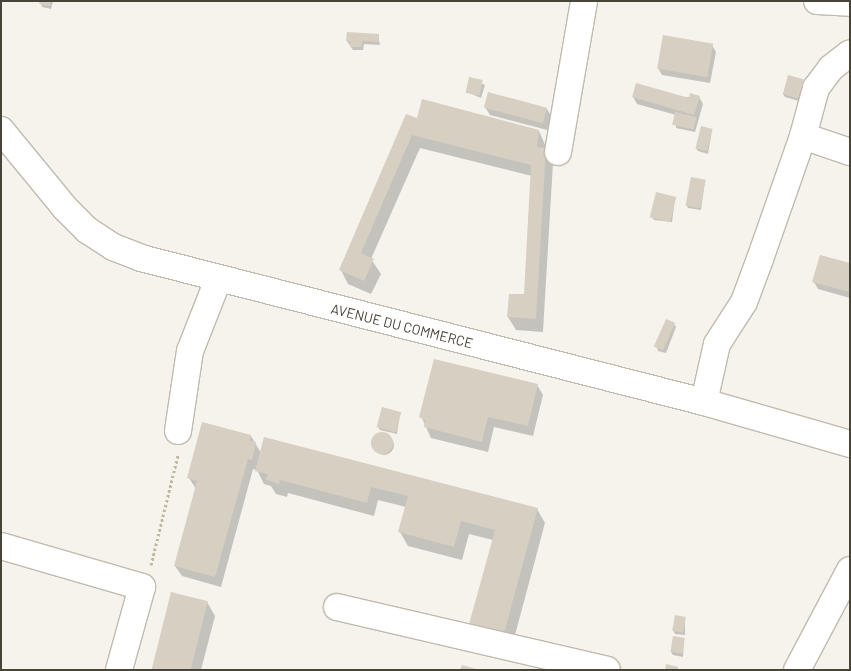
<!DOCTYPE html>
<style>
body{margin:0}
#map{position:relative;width:851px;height:671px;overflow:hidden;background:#f5f3ec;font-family:Barlow,sans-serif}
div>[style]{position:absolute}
.shadow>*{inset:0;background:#0003}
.round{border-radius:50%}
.building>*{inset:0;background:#d6cfc2;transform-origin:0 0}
.path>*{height:3px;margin-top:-1.5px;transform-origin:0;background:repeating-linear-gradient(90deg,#c1b7a1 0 2.5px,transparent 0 5px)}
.roads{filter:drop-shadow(1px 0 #c0bbaf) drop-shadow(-1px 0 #c0bbaf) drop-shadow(0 1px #c0bbaf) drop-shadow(0 -1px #c0bbaf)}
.street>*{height:26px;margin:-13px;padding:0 13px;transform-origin:13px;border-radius:13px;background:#fff}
span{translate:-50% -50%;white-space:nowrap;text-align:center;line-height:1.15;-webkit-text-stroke:4px #fff;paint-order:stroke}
.street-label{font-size:14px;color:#49443a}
.frame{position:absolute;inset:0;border:2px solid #49443a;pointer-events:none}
</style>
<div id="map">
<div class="shadow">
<div style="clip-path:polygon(41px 1px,53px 1px,51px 9px,42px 7px)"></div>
<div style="clip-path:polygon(378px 35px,380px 45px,364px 44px,363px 50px,353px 50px,347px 41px)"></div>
<div style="clip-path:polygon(712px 45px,716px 52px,710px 83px,662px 75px,658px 68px)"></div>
<div style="clip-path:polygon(470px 78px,485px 85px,481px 98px,467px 92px)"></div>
<div style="clip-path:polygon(802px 80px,799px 101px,785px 97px,783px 94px)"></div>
<div style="clip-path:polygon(633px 97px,699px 97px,703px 104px,695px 132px,676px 128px,676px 115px,637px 104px)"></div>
<div style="clip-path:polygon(485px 107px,547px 109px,551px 116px,547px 130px,490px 115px)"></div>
<div style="clip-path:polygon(417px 120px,539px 131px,553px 163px,543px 332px,516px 330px,508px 317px,526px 295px,532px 176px,420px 148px,371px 259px,381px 274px,371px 294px,348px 284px,341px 270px)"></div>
<div style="clip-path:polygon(712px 130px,708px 154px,698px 151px,696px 148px)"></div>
<div style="clip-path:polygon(705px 181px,701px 210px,688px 208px,686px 204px)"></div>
<div style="clip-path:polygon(675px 198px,672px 222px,654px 220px,652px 217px)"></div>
<div style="clip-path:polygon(850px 265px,850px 298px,818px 289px,814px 282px)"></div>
<div style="clip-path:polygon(674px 324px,676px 327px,666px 353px,658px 351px,657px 347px)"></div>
<div style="clip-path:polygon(537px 385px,543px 395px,533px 436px,494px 427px,488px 452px,431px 438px,421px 416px)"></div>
<div style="clip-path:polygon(400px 413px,397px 434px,380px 430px,378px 427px)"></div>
<div class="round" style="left:374px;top:435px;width:20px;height:20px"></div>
<div style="clip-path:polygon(251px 436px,261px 453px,537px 509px,545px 523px,511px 650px,478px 642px,493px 540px,469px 534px,462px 560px,408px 546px,400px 532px,406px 507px,378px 500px,374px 516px,288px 493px,287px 497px,276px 494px,271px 486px,264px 484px,257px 470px,253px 469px,221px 587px,182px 576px,175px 566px,196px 489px,189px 478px)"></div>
<div style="clip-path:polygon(207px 602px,215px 616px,201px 670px,152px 670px)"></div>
<div style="clip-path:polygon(685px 618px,685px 635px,675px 634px,673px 630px)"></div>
<div style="clip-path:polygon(684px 639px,683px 657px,673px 655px,671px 652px)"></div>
</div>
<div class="building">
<div style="clip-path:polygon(40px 1px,51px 1px,50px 6px,39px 4px)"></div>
<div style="clip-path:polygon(347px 32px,379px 34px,379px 42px,362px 41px,362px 47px,350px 47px,350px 41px,346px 41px)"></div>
<div style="left:663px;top:35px;width:51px;height:34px;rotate:10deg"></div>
<div style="left:788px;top:75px;width:16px;height:20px;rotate:15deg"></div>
<div style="left:469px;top:77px;width:14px;height:16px;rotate:12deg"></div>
<div style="clip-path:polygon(636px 83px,689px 98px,690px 93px,700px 96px,694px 115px,632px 97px)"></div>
<div style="left:488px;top:92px;width:61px;height:16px;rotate:15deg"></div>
<div style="clip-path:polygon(422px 99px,539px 130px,537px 147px,546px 148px,536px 319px,507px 317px,509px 294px,524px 294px,531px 165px,412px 135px,361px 253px,374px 259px,364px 281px,339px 270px,406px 114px,417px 118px)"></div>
<div style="left:675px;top:112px;width:22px;height:13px;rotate:13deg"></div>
<div style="left:701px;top:126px;width:12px;height:23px;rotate:14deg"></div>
<div style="left:691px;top:177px;width:15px;height:29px;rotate:11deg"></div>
<div style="left:656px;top:192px;width:21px;height:26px;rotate:14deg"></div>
<div style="clip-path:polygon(820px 255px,850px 263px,850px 292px,812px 282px)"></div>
<div style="left:666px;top:319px;width:10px;height:30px;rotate:24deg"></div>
<div style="clip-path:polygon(434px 359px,538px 384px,528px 426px,488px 417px,482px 442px,424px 427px,425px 420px,419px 417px)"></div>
<div style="left:382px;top:407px;width:20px;height:21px;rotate:15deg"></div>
<div style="clip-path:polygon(202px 422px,251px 435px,250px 441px,256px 442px,252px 460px,248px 459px,215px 577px,174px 566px,197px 481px,187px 478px)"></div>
<div class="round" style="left:371px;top:432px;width:22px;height:22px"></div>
<div style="clip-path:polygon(264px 437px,538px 508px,503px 637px,468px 628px,495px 530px,461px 521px,454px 547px,398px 532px,408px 496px,371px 487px,367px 503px,280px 480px,279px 484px,266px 480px,268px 474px,255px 471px)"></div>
<div style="left:171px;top:592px;width:38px;height:81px;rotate:14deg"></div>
<div style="left:675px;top:615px;width:11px;height:16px;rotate:10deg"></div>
<div style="left:673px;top:636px;width:12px;height:16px;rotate:9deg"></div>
<div style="clip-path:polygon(666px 664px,678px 667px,678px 670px,665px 670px)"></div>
<div style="clip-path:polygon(462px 665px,476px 669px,476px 670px,460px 670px)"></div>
</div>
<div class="path">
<div style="left:151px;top:565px;width:113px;rotate:-76.2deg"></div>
</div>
<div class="roads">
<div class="street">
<div style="left:817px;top:1px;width:33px;rotate:3deg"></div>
<div style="left:1px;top:130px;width:101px;rotate:50.6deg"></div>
<div style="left:65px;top:208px;width:31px;rotate:45deg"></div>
<div style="left:87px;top:230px;width:31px;rotate:33deg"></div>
<div style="left:113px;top:247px;width:30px;rotate:21deg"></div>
<div style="left:141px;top:258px;width:581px;rotate:14.35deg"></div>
<div style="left:704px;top:402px;width:152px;rotate:16deg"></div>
<div style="left:803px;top:136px;width:50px;rotate:18.8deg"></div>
<div style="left:558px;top:152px;width:153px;rotate:-80.2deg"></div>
<div style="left:704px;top:402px;width:59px;rotate:-77.4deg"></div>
<div style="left:717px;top:344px;width:50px;rotate:-57.3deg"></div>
<div style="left:744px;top:302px;width:46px;rotate:-69.6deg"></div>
<div style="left:760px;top:259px;width:130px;rotate:-70.7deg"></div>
<div style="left:803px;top:136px;width:50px;rotate:-74.8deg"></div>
<div style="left:816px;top:88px;width:25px;rotate:-53deg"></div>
<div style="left:831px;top:68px;width:24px;rotate:-38deg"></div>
<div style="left:178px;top:431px;width:81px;rotate:-81.5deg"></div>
<div style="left:190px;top:351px;width:76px;rotate:-68.5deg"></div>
<div style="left:1px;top:546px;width:147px;rotate:16.2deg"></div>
<div style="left:142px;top:587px;width:86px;rotate:105.5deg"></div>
<div style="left:337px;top:607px;width:277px;rotate:13.1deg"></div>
<div style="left:797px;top:670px;width:113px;rotate:-62.1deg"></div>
</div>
</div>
<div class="street-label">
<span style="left:402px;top:326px;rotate:14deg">AVENUE DU COMMERCE</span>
</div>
<div class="frame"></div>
</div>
